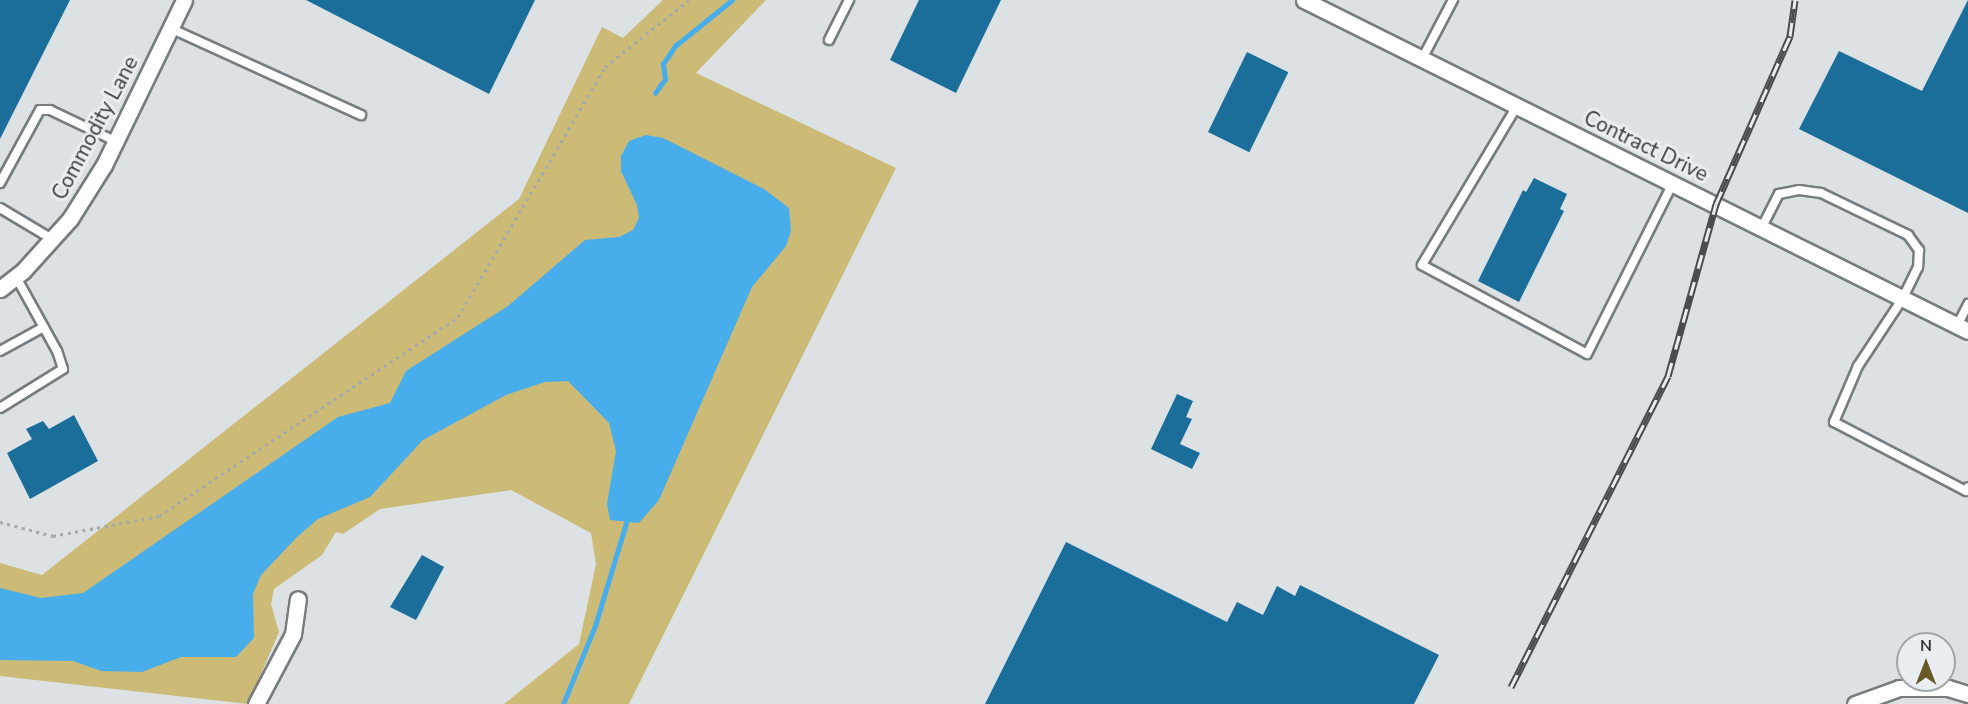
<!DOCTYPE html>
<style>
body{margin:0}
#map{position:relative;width:1968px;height:704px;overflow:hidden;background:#dce1e4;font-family:"Nunito Sans",sans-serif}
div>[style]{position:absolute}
.green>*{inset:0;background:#ccba77}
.water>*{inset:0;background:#48aeeb}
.stream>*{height:4.5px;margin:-2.25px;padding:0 2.25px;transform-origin:2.25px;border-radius:2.25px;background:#48aeeb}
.building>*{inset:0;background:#1b6d9a;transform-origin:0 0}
.path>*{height:3px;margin-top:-1.5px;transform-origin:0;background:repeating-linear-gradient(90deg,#a5a9ac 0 3px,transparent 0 7.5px)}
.roads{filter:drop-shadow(2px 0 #777c7f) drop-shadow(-2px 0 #777c7f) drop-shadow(0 2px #777c7f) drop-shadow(0 -2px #777c7f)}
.service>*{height:8px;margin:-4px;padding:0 4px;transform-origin:4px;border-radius:4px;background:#fff}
.minor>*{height:15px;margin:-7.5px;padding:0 7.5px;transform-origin:7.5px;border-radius:7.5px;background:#fff}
.rail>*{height:7px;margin-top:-3.5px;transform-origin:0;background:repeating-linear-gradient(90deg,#e9eef2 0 14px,#4a4d4f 0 28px);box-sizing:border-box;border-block:2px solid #4a4d4f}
span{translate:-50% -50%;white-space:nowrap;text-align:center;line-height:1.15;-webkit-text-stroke:6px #e9eef2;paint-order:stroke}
.street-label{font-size:21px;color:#383a3c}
.north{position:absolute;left:1896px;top:632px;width:60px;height:60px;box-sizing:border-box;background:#e9eef2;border:2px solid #a2a6a9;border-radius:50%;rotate:0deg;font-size:16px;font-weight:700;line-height:24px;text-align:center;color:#383a3c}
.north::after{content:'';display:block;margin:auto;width:21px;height:27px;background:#685a27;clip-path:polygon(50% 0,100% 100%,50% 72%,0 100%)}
</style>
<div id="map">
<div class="green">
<div style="clip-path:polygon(663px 0,766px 0,696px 73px,896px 168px,629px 704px,504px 704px,579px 644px,596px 564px,591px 533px,511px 490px,380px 509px,343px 534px,336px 532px,322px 555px,274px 589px,271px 604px,279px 632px,248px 704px,0 676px,0 563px,42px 575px,519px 199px,602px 27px,623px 38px)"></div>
</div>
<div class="water">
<div style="clip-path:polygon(646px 135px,663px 138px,764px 189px,789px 208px,791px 231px,786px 246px,752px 287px,659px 500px,639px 523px,610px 520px,607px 504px,616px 451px,609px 423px,568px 381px,545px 382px,506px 395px,423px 440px,370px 497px,318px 519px,297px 537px,261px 575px,253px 594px,254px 638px,236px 657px,181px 657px,142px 672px,101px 671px,73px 661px,0 660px,0 588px,41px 598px,83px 593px,338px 417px,390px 403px,406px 371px,508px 306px,585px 240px,619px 237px,633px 230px,639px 218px,637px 205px,621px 171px,621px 156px,629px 141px)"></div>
</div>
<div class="stream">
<div style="left:655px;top:93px;width:17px;rotate:-54deg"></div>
<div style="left:665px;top:79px;width:15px;rotate:-98deg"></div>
<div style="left:663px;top:64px;width:22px;rotate:-56deg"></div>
<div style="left:675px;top:46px;width:73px;rotate:-38.9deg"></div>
<div style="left:563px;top:704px;width:84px;rotate:-67.7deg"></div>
<div style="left:595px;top:626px;width:111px;rotate:-73.2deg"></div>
</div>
<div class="building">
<div style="clip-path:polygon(0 0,70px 0,0 139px)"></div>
<div style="clip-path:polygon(306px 0,535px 0,489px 94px)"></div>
<div style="clip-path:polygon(919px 0,1001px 0,956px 93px,890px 60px)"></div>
<div style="clip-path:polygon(1968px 0,1968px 213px,1799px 129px,1839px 51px,1922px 91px)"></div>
<div style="left:1247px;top:52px;width:46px;height:89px;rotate:26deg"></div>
<div style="clip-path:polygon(1534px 178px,1567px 194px,1560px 209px,1564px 211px,1519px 302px,1478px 281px,1523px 190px,1526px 192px)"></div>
<div style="clip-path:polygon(1177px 394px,1193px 401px,1186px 417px,1192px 419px,1180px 444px,1200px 453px,1192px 469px,1151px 449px)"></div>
<div style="clip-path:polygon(74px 415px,98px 461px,30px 499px,7px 453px,32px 439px,26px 429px,43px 421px,49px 429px)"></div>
<div style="clip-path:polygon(1066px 542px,1227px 622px,1237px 602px,1263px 615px,1277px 586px,1295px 596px,1300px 585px,1439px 655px,1414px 704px,985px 704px)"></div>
<div style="clip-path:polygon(422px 555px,444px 567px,416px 620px,390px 607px)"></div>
</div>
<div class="path">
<div style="left:0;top:522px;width:55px;rotate:14.8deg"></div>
<div style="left:53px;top:536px;width:108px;rotate:-10.7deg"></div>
<div style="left:159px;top:516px;width:359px;rotate:-33.6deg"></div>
<div style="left:458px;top:317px;width:290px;rotate:-59.5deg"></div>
<div style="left:605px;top:67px;width:107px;rotate:-38.6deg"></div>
</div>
<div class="roads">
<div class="service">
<div style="left:170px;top:28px;width:210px;rotate:24.5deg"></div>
<div style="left:829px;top:40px;width:45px;rotate:-63.4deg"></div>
<div style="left:1422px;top:59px;width:67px;rotate:-62.3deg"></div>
<div style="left:1517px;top:106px;width:185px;rotate:120.9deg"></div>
<div style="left:1422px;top:265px;width:187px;rotate:28.3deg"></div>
<div style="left:1587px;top:354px;width:191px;rotate:-63.3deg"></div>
<div style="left:0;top:183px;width:83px;rotate:-61.3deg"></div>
<div style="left:40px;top:110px;width:10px"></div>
<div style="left:50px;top:110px;width:72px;rotate:25.5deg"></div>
<div style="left:0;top:208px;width:61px;rotate:30.8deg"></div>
<div style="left:1762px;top:227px;width:37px;rotate:-63deg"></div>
<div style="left:1779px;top:194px;width:20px;rotate:-11deg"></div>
<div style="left:1799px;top:190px;width:22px;rotate:8deg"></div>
<div style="left:1821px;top:193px;width:97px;rotate:25.8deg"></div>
<div style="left:1908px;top:235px;width:19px;rotate:54deg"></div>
<div style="left:1919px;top:250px;width:17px;rotate:93deg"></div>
<div style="left:1918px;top:267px;width:34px;rotate:116deg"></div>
<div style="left:1903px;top:298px;width:82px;rotate:123.5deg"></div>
<div style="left:1858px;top:366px;width:61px;rotate:113.2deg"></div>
<div style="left:1834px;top:422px;width:149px;rotate:27.6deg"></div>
<div style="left:1966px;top:491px;width:4px;rotate:-63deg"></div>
<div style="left:1957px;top:326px;width:25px;rotate:-63deg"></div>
<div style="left:0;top:351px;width:50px;rotate:-28.6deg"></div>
<div style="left:0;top:408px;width:74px;rotate:-31.8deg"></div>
<div style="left:63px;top:369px;width:19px;rotate:-108deg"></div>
<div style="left:57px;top:351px;width:85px;rotate:-119deg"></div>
</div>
<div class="minor">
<div style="left:1304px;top:0;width:742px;rotate:26.5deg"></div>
<div style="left:0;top:289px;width:29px;rotate:-38deg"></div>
<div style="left:23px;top:271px;width:70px;rotate:-47.9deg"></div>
<div style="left:70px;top:219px;width:64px;rotate:-57.8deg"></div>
<div style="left:104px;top:165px;width:183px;rotate:-64.1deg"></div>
<div style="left:256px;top:704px;width:79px;rotate:-62.1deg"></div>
<div style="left:293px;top:634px;width:35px;rotate:-82deg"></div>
<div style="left:1855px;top:704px;width:47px;rotate:-20deg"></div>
<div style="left:1899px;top:688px;width:49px"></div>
<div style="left:1948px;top:688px;width:21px;rotate:17deg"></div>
</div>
</div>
<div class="rail">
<div style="left:1511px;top:687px;width:348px;rotate:-63.2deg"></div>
<div style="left:1668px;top:376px;width:179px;rotate:-74.4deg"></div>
<div style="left:1716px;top:204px;width:184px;rotate:-66.2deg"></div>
<div style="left:1790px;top:36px;width:36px;rotate:-82deg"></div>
</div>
<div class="street-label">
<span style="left:95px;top:128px;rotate:-62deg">Commodity Lane</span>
<span style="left:1646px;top:146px;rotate:26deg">Contract Drive</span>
</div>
<div class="north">N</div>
</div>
